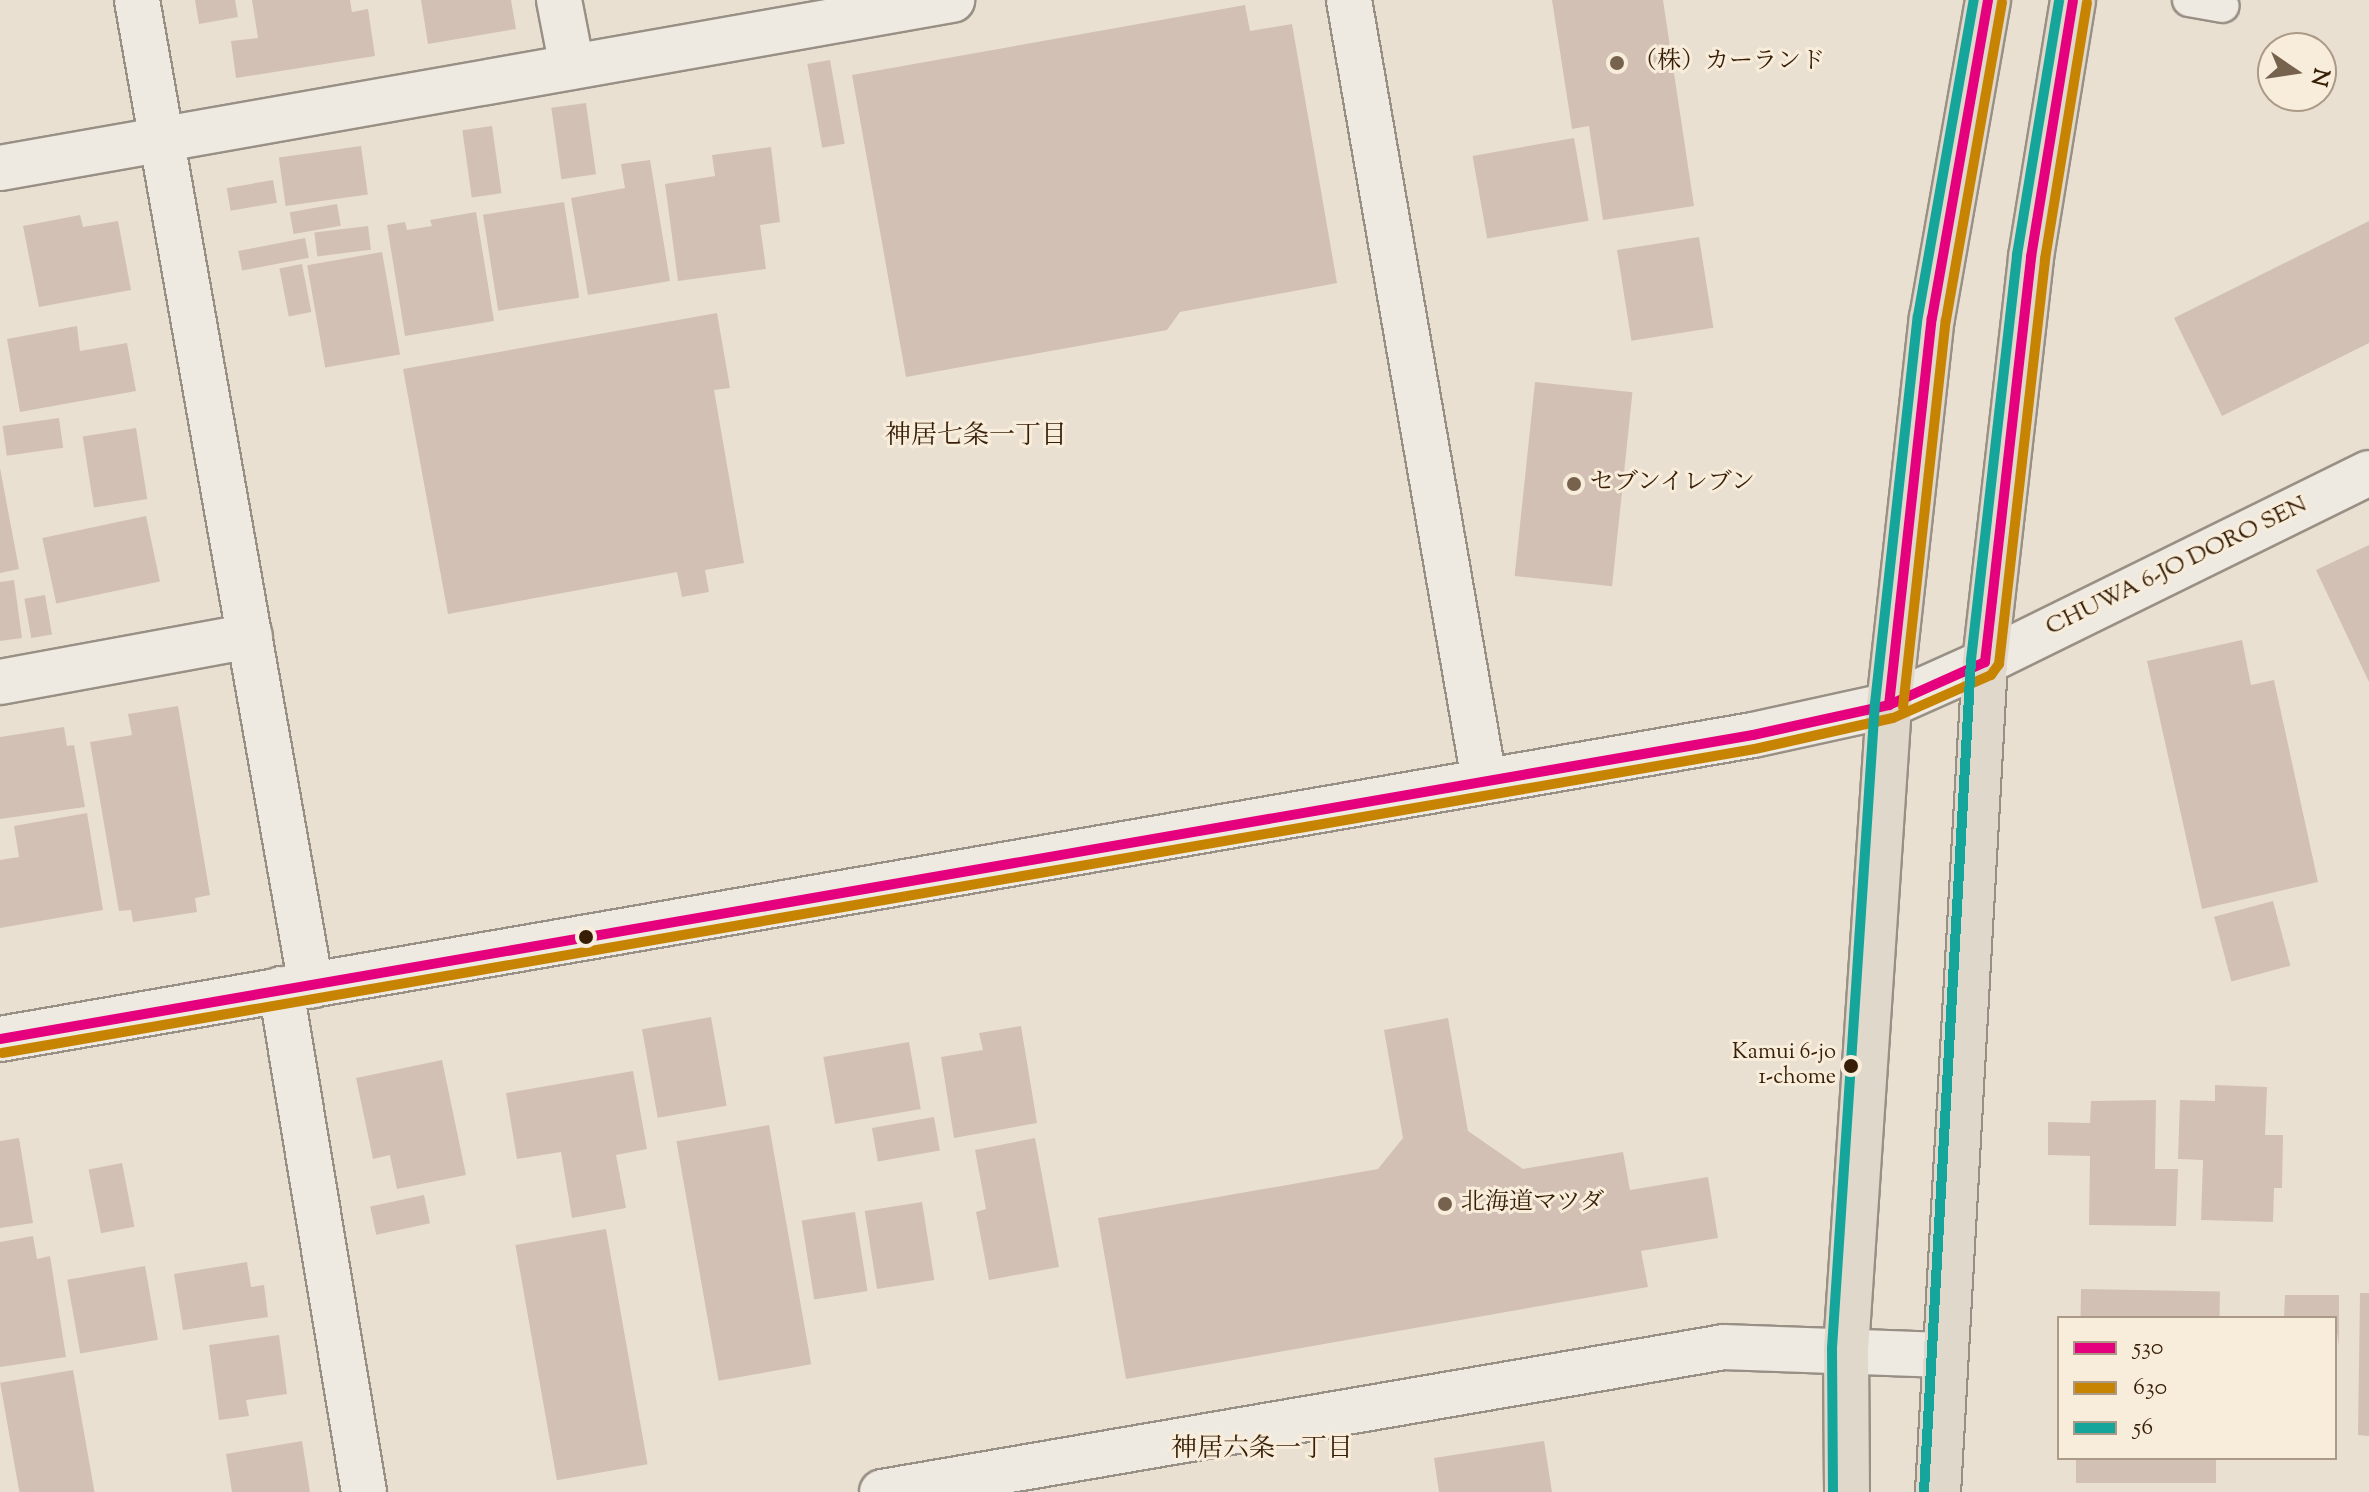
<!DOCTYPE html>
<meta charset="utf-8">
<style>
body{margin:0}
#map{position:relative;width:2369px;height:1492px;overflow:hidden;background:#eae0d2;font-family:"Sorts Mill Goudy","Noto Serif JP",serif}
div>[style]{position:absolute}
.building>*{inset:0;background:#d2c0b5;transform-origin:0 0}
.roads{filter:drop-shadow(2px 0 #999085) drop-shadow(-2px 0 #999085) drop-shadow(0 2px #999085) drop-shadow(0 -2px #999085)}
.service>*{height:32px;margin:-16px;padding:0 16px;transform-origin:16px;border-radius:16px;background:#eee9e1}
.minor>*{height:44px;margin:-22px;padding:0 22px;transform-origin:22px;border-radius:22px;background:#eee9e1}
.tertiary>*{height:44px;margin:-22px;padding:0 22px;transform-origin:22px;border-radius:22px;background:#eee9e1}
.trunk>*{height:44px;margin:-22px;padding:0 22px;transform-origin:22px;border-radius:22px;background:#e1d8cc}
.bus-1>*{height:10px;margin:-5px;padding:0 5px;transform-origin:5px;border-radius:5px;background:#e5007d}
.bus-2>*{height:10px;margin:-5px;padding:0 5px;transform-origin:5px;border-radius:5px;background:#c78402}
.bus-3>*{height:10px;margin:-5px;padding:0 5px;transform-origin:5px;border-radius:5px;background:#16a59b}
.dots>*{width:22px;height:22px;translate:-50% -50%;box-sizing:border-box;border:4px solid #f8eddb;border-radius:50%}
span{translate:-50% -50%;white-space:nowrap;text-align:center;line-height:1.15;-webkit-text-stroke:6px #f8eddb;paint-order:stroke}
.bus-label{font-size:22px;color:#371e06}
.right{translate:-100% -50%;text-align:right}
.poi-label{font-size:24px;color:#371e06}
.left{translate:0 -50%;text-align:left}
.street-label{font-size:24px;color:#371e06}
.neighbourhood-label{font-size:26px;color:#371e06}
.legend{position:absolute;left:2057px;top:1316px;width:280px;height:144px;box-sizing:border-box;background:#f8eddb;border:2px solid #ab9a86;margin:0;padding:10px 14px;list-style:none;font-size:24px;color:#371e06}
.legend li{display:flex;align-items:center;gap:16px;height:40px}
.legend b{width:40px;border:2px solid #ab9a86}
.north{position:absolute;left:2257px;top:32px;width:80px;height:80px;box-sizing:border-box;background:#f8eddb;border:2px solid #ab9a86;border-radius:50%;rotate:103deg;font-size:22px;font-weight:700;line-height:32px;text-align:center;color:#371e06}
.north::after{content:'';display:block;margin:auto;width:28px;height:36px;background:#76624d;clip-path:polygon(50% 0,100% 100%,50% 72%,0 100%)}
</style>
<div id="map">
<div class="building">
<div style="clip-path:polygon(195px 0,235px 0,238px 17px,199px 24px)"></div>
<div style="clip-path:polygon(252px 0,350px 0,352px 12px,368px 9px,375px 56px,236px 78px,231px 41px,258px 38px)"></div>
<div style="clip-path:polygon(421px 0,511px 0,516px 29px,428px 44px)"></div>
<div style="clip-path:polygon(1552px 0,1663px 0,1694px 206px,1603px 220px,1589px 126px,1572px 129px)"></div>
<div style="clip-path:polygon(1245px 5px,1250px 31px,1292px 24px,1337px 283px,1180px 312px,1167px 330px,906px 377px,852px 75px)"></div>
<div style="left:830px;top:60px;width:85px;height:23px;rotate:80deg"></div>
<div style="left:586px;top:103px;width:72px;height:35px;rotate:82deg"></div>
<div style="left:492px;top:126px;width:68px;height:30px;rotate:82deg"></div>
<div style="left:1574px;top:138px;width:84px;height:103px;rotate:80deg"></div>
<div style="left:361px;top:146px;width:49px;height:83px;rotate:82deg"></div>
<div style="clip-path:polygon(771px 147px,780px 222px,760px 225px,766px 269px,678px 281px,665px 184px,715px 176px,712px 155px)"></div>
<div style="clip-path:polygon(650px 160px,670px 281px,588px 295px,571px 198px,625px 188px,621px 164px)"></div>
<div style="left:273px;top:180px;width:23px;height:47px;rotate:80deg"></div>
<div style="left:564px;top:202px;width:97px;height:82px;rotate:81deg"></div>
<div style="left:337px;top:204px;width:22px;height:48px;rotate:80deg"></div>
<div style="clip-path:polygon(476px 212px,494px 321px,405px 336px,387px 225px,405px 222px,407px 230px,432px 226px,430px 220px)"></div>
<div style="clip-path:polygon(80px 215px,83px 227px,118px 221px,131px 290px,39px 307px,23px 226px)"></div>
<div style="clip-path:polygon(2369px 221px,2369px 343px,2222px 416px,2174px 318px)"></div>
<div style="left:368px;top:226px;width:24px;height:54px;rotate:83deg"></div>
<div style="left:1699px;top:237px;width:92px;height:83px;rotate:81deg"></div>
<div style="left:305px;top:238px;width:20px;height:68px;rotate:79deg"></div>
<div style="left:382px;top:252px;width:104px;height:76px;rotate:80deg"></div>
<div style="left:302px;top:264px;width:49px;height:23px;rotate:79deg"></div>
<div style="clip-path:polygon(717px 313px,730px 388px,714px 390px,744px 563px,705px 570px,709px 592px,682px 597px,677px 572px,448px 614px,403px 369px)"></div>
<div style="clip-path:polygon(77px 326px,80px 351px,127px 343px,136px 391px,20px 412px,7px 339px)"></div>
<div style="left:1535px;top:382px;width:98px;height:195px;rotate:6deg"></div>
<div style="left:59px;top:418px;width:30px;height:57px;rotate:82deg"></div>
<div style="left:136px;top:428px;width:72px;height:54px;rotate:81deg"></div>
<div style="clip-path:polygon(0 468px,19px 569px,0 573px)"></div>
<div style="left:146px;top:516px;width:67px;height:106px;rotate:78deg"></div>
<div style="clip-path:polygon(2369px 545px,2369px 682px,2316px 570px)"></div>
<div style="clip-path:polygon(14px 580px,22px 638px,0 641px,0 582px)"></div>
<div style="left:45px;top:595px;width:40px;height:21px;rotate:80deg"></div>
<div style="clip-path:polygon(2242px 640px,2251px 685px,2274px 680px,2318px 882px,2202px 909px,2147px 661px)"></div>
<div style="clip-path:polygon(178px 706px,210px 895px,195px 898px,197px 912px,133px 922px,131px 910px,119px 911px,90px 742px,132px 735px,128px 714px)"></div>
<div style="clip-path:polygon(64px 727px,67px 746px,74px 745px,85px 807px,0 819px,0 737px)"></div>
<div style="clip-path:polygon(87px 813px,103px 910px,0 928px,0 860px,19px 857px,14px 826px)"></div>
<div style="left:2273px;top:901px;width:67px;height:61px;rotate:75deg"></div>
<div style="left:711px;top:1017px;width:90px;height:70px;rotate:80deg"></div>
<div style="clip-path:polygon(1448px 1018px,1468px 1131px,1523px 1169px,1623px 1152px,1630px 1190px,1708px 1177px,1718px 1238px,1641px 1251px,1648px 1287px,1126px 1379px,1098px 1218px,1378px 1169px,1403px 1138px,1384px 1030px)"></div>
<div style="clip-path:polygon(1021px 1026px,1037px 1123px,954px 1138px,941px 1057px,983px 1050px,979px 1033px)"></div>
<div style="left:909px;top:1042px;width:68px;height:87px;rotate:80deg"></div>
<div style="clip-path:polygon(442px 1060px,466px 1175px,397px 1189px,390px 1155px,373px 1159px,356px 1078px)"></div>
<div style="clip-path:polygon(633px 1071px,647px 1149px,616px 1155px,626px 1208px,572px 1218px,561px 1152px,517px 1159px,506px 1093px)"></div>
<div style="clip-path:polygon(2215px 1085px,2267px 1087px,2265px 1135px,2283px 1135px,2282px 1188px,2274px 1188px,2273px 1222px,2201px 1220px,2203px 1160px,2178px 1159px,2180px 1100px,2215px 1101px)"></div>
<div style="clip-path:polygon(2156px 1100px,2155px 1169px,2178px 1169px,2176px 1226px,2089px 1225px,2090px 1156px,2048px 1155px,2048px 1122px,2090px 1123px,2091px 1101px)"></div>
<div style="left:934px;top:1117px;width:34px;height:63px;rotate:80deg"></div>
<div style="left:769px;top:1125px;width:243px;height:94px;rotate:80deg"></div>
<div style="clip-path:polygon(19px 1138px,33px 1223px,0 1228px,0 1141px)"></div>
<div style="clip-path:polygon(1035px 1138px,1059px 1267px,989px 1280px,976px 1212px,986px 1209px,975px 1150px)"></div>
<div style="left:122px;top:1163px;width:65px;height:34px;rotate:79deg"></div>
<div style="left:424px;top:1195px;width:29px;height:55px;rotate:78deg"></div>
<div style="left:922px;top:1202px;width:79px;height:58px;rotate:81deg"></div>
<div style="left:855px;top:1212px;width:80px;height:54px;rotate:81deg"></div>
<div style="left:606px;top:1229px;width:239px;height:92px;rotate:80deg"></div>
<div style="clip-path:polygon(33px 1236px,37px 1259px,50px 1256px,66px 1357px,0 1367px,0 1242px)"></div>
<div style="clip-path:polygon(247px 1262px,251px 1287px,264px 1285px,268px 1317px,183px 1330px,174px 1274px)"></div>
<div style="left:145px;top:1266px;width:75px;height:79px;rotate:80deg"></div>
<div style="left:2081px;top:1289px;width:139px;height:29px;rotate:1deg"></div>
<div style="clip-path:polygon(2360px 1293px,2369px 1293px,2369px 1436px,2358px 1435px)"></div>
<div style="clip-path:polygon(2285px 1295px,2339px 1295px,2339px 1346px,2335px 1318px,2284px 1318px)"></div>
<div style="clip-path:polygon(279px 1335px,287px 1394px,246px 1400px,249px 1416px,219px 1420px,209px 1345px)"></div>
<div style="left:73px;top:1370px;width:124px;height:74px;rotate:80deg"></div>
<div style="clip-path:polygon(302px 1441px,310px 1492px,232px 1492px,226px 1454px)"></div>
<div style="clip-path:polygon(1544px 1441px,1552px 1492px,1439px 1492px,1434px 1458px)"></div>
<div style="left:2076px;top:1458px;width:140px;height:25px"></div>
</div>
<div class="roads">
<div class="service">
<div style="left:2189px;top:0;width:34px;rotate:10deg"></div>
</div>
<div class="minor">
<div style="left:137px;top:0;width:1001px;rotate:79.99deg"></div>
<div style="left:559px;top:0;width:68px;rotate:79deg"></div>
<div style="left:1349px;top:0;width:792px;rotate:80.18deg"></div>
<div style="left:0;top:168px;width:967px;rotate:-10.01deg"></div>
<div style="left:1985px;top:662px;width:428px;rotate:-26.2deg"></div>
<div style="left:0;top:682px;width:254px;rotate:-10.4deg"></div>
<div style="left:281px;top:989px;width:510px;rotate:80.63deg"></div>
<div style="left:882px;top:1492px;width:854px;rotate:-9.77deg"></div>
<div style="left:1724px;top:1347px;width:218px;rotate:2.1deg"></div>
</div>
<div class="tertiary">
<div style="left:0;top:1039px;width:1779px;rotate:-9.84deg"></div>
<div style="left:1753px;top:735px;width:139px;rotate:-12.4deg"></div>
<div style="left:1889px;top:705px;width:105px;rotate:-24.1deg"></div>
</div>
<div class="trunk">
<div style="left:1847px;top:1492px;width:143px;rotate:-90.4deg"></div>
<div style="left:1846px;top:1349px;width:645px;rotate:-86.18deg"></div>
<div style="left:1889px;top:705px;width:389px;rotate:-83.7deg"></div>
<div style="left:1932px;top:318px;width:323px;rotate:-80deg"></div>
<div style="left:1938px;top:1492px;width:831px;rotate:-86.76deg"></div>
<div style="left:1985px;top:662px;width:408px;rotate:-83.5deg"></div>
<div style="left:2031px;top:257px;width:260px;rotate:-80.7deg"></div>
</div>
</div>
<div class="bus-1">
<div style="left:1889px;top:705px;width:389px;rotate:-83.7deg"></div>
<div style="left:1932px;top:318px;width:323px;rotate:-80deg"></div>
<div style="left:0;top:1039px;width:1779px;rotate:-9.84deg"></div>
<div style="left:1753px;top:735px;width:139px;rotate:-12.4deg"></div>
<div style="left:1889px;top:705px;width:105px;rotate:-24.1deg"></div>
<div style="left:1985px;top:662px;width:408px;rotate:-83.5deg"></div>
<div style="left:2031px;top:257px;width:260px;rotate:-80.7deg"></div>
</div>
<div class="bus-2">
<div style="left:1903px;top:707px;width:389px;rotate:-83.7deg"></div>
<div style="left:1946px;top:320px;width:323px;rotate:-80deg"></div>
<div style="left:2px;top:1053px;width:1779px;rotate:-9.84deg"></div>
<div style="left:1755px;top:749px;width:141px;rotate:-12.7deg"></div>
<div style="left:1893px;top:718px;width:107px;rotate:-23.7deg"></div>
<div style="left:1991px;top:675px;width:14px;rotate:-54deg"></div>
<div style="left:1999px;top:664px;width:408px;rotate:-83.5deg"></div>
<div style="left:2045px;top:259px;width:260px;rotate:-80.7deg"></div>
</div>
<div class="bus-3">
<div style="left:1924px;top:1491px;width:832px;rotate:-86.76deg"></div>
<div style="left:1971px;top:660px;width:408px;rotate:-83.5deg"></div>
<div style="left:2017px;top:255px;width:258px;rotate:-80.6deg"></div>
<div style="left:1833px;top:1492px;width:144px;rotate:-90.4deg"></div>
<div style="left:1832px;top:1348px;width:646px;rotate:-86.19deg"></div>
<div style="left:1875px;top:703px;width:389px;rotate:-83.7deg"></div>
<div style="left:1918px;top:316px;width:321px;rotate:-80deg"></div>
</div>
<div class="dots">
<div style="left:1617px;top:63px;background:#76624d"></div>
<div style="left:1574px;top:484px;background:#76624d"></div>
<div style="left:586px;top:937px;background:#371e06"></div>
<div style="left:1851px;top:1066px;background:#371e06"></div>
<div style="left:1445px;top:1204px;background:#76624d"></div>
</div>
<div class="bus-label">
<span class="right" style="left:1836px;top:1066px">Kamui 6-jo<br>1-chome</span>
</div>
<div class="poi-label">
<span class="left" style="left:1633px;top:63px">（株）カーランド</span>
<span class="left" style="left:1590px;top:484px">セブンイレブン</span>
<span class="left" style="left:1461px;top:1204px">北海道マツダ</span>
</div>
<div class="street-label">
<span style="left:2177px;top:567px;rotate:-26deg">CHUWA 6-JO DORO SEN</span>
</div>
<div class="neighbourhood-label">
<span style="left:976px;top:437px">神居七条一丁目</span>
<span style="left:1262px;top:1450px">神居六条一丁目</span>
</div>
<ul class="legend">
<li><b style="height:10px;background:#e5007d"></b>530</li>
<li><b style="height:10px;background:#c78402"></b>630</li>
<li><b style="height:10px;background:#16a59b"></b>56</li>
</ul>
<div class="north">N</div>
</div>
